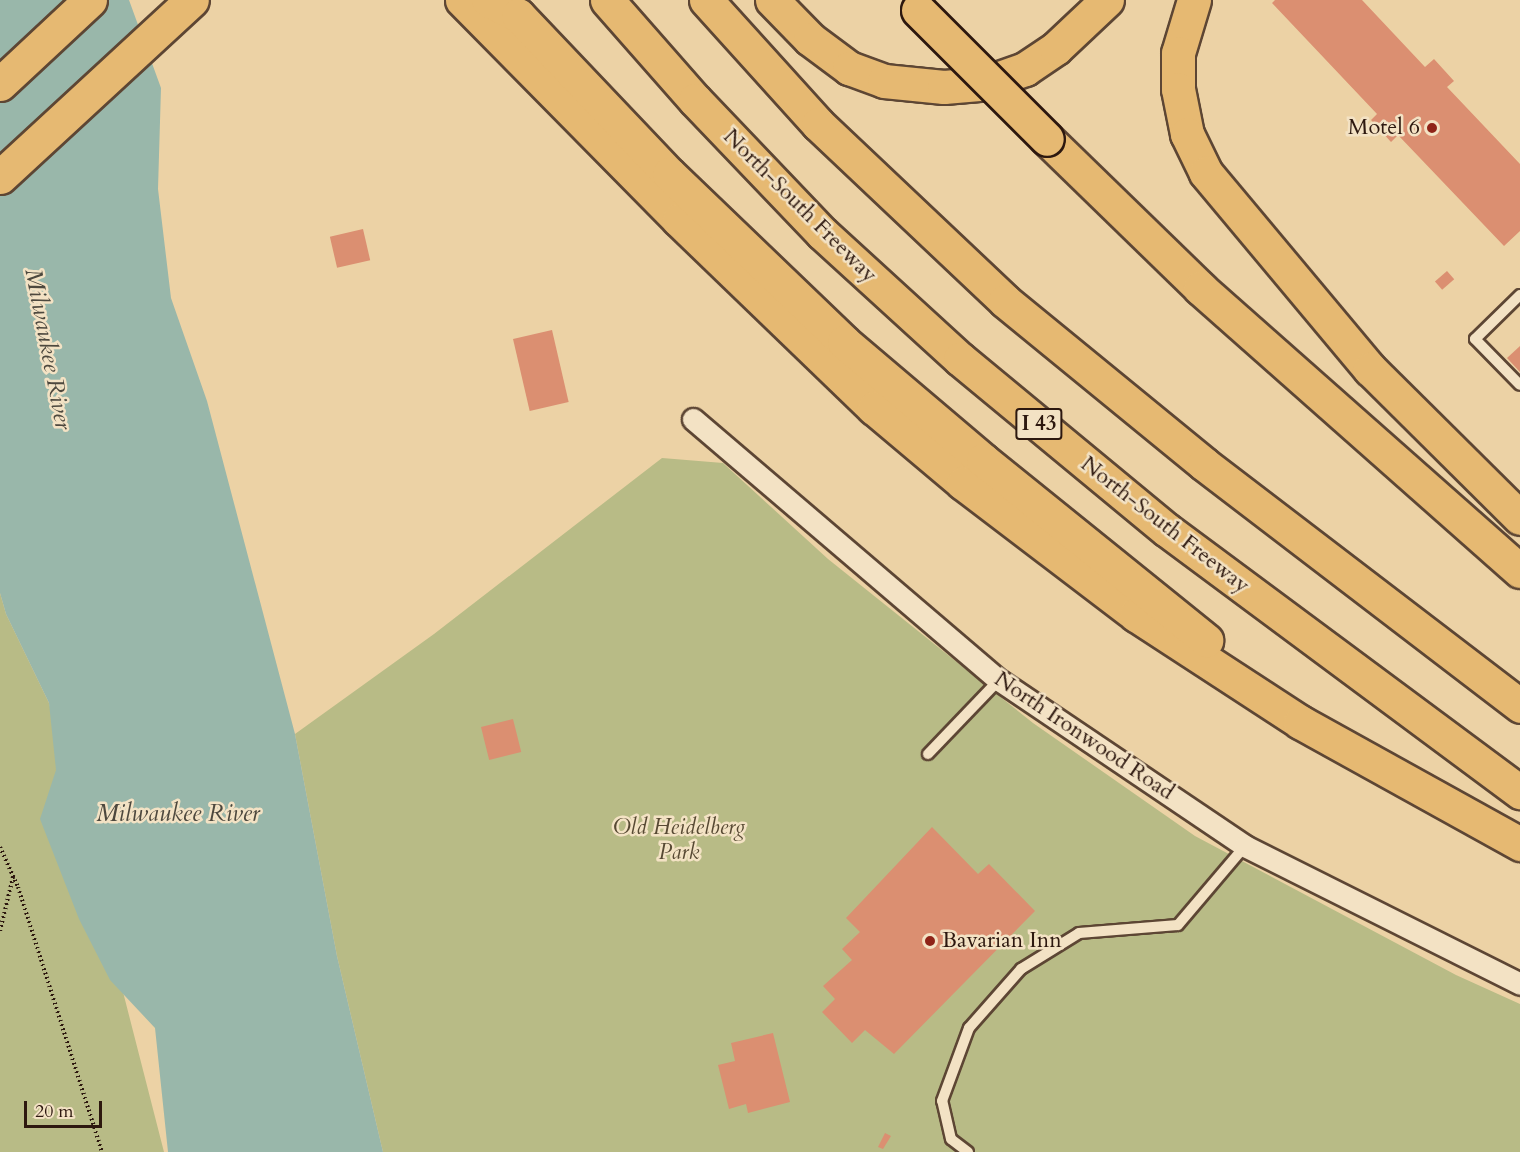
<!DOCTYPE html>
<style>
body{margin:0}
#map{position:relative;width:1520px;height:1152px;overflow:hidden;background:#ecd2a5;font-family:Cardo,serif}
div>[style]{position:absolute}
.green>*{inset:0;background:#b8bb86}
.water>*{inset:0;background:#99b7aa}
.building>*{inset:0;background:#db8f71;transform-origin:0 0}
.path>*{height:4px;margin-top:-2px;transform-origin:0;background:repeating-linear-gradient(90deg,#2d180f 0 1.5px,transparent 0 4.5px)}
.roads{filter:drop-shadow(2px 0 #5d4634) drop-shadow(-2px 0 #5d4634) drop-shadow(0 2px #5d4634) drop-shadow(0 -2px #5d4634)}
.lane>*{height:10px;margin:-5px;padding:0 5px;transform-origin:5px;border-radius:5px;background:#f3e2c4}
.street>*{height:21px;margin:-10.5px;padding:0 10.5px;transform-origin:10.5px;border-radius:10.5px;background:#f3e2c4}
.primary>*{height:33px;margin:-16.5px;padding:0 16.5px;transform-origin:16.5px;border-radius:16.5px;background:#e6b972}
.highway>*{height:33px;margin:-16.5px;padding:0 16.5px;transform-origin:16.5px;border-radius:16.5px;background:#e6b972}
.bridges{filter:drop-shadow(2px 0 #2d180f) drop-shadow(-2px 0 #2d180f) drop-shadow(0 2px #2d180f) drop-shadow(0 -2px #2d180f)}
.highway-bridge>*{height:33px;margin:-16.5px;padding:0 16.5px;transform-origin:16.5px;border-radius:16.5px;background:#e6b972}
.dots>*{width:16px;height:16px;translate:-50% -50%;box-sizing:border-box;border:3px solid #f3e2c4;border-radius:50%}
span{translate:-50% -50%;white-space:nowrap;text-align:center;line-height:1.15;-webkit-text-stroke:5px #f3e2c4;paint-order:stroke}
.shield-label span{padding:2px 4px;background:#f3e2c4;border:2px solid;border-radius:4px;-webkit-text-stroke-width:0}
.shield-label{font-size:21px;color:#2d180f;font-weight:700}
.poi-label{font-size:22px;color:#2d180f}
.right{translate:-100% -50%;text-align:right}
.left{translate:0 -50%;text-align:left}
.street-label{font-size:22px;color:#2d180f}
.park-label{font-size:22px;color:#574933;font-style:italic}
.water-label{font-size:24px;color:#4d483e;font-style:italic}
.scale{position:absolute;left:24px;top:1101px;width:78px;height:27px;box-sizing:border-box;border:3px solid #2d180f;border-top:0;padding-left:8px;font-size:18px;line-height:21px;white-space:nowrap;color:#2d180f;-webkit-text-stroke:4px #f3e2c4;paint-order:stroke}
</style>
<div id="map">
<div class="green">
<div style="clip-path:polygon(662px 458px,723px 463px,828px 559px,1033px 723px,1195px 836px,1456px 975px,1520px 1004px,1520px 1152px,383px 1152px,337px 956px,295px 734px,434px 634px)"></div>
<div style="clip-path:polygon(0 593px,6px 614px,49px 703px,164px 1152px,0 1152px)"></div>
</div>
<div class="water">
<div style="clip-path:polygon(0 0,129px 0,161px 88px,158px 189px,171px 298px,207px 401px,295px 734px,337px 956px,383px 1152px,168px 1152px,155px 1028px,110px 980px,79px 919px,40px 819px,56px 770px,49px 703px,6px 614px,0 593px)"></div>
</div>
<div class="building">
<div style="clip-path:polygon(1275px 0,1362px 0,1425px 67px,1434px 59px,1454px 81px,1447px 87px,1520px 164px,1520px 231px,1504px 246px,1398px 135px,1391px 142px,1371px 120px,1377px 114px,1272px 3px)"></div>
<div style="left:363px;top:229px;width:32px;height:34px;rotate:77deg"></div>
<div style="left:1447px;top:271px;width:11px;height:16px;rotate:49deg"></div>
<div style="left:552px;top:330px;width:74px;height:40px;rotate:77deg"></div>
<div style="clip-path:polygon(1520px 346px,1520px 372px,1507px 358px)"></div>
<div style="left:513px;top:719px;width:34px;height:33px;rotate:76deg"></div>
<div style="clip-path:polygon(932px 827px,978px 874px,989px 864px,1035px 911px,894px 1054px,865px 1030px,852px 1043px,822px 1012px,835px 999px,823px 986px,852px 960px,842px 949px,860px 932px,846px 918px)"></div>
<div style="clip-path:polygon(773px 1033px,790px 1102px,748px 1113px,746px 1104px,729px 1109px,718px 1065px,735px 1061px,731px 1043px)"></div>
<div style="clip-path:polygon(885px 1133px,891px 1136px,883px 1149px,878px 1147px)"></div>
</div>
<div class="path">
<div style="left:0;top:847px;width:44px;rotate:65.8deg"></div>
<div style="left:18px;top:887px;width:278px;rotate:72.4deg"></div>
<div style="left:0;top:931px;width:56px;rotate:-76.5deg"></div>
</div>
<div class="roads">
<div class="lane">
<div style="left:1520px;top:295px;width:63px;rotate:135.6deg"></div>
<div style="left:1475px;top:339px;width:64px;rotate:45.6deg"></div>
<div style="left:928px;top:754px;width:103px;rotate:-46.2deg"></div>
<div style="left:968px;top:1152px;width:21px;rotate:-143deg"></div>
<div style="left:951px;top:1139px;width:39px;rotate:-103deg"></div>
<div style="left:942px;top:1101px;width:78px;rotate:-69.7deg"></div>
<div style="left:969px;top:1028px;width:79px;rotate:-48.6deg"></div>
<div style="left:1021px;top:969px;width:68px;rotate:-31.8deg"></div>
<div style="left:1079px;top:933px;width:99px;rotate:-4.6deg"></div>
<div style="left:1178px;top:925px;width:104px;rotate:-49.7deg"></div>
</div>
<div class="street">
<div style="left:693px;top:419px;width:402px;rotate:40.5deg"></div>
<div style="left:999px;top:680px;width:297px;rotate:34deg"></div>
<div style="left:1245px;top:846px;width:308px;rotate:26.6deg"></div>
</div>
<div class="primary">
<div style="left:0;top:84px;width:123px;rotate:-43deg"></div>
<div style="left:0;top:177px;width:261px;rotate:-42.7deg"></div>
</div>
<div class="highway">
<div style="left:462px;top:0;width:309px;rotate:45.4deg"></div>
<div style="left:679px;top:220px;width:271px;rotate:44deg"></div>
<div style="left:874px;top:408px;width:116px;rotate:40.1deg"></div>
<div style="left:963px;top:483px;width:218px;rotate:37.3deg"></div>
<div style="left:1136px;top:615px;width:196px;rotate:33.1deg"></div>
<div style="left:1300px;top:722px;width:252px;rotate:29deg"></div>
<div style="left:488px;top:0;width:34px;rotate:27deg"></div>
<div style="left:518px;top:15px;width:219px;rotate:46.5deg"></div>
<div style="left:669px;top:174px;width:243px;rotate:43.8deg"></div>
<div style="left:844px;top:342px;width:182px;rotate:40.3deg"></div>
<div style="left:983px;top:460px;width:287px;rotate:38.9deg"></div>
<div style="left:607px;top:0;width:133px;rotate:48.7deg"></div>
<div style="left:695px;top:100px;width:184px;rotate:46.3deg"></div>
<div style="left:822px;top:233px;width:187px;rotate:42.4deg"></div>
<div style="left:960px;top:359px;width:268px;rotate:39.6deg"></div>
<div style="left:1167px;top:530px;width:440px;rotate:36.6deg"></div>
<div style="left:706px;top:0;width:167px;rotate:47.9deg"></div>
<div style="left:818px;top:124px;width:257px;rotate:43.4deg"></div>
<div style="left:1005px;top:301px;width:257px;rotate:39.3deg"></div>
<div style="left:1204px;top:464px;width:398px;rotate:37.4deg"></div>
<div style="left:772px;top:0;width:54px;rotate:45.7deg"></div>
<div style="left:810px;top:39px;width:49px;rotate:36.6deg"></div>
<div style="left:849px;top:68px;width:37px;rotate:20deg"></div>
<div style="left:884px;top:81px;width:60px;rotate:5.7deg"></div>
<div style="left:944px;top:87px;width:38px;rotate:-5deg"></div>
<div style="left:982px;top:84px;width:46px;rotate:-19.2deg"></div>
<div style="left:1025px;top:69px;width:37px;rotate:-34deg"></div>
<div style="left:1056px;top:48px;width:70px;rotate:-43.3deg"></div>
<div style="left:1194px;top:0;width:55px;rotate:106.8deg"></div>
<div style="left:1178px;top:53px;width:36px;rotate:90deg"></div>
<div style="left:1178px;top:89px;width:46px;rotate:78.7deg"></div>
<div style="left:1187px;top:134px;width:43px;rotate:64deg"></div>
<div style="left:1206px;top:173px;width:256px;rotate:50.1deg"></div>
<div style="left:1370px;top:369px;width:211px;rotate:44.8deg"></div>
<div style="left:1047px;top:139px;width:214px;rotate:44.2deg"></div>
<div style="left:1200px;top:288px;width:427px;rotate:41.5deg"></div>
</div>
</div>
<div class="bridges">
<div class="highway-bridge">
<div style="left:918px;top:10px;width:182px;rotate:45deg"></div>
</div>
</div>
<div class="dots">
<div style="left:1432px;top:128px;background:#8f2418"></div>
<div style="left:930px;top:941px;background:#8f2418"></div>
</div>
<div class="shield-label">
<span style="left:1039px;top:424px">I 43</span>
</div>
<div class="poi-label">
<span class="right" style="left:1420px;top:128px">Motel 6</span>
<span class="left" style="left:942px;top:941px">Bavarian Inn</span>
</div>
<div class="street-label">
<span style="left:800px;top:206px;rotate:45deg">North-South Freeway</span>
<span style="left:1165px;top:525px;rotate:38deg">North-South Freeway</span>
<span style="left:1084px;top:736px;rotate:34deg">North Ironwood Road</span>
</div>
<div class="park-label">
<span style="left:679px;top:840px">Old Heidelberg<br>Park</span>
</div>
<div class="water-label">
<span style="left:48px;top:349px;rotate:79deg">Milwaukee River</span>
<span style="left:178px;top:814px">Milwaukee River</span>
</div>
<div class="scale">20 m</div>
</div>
